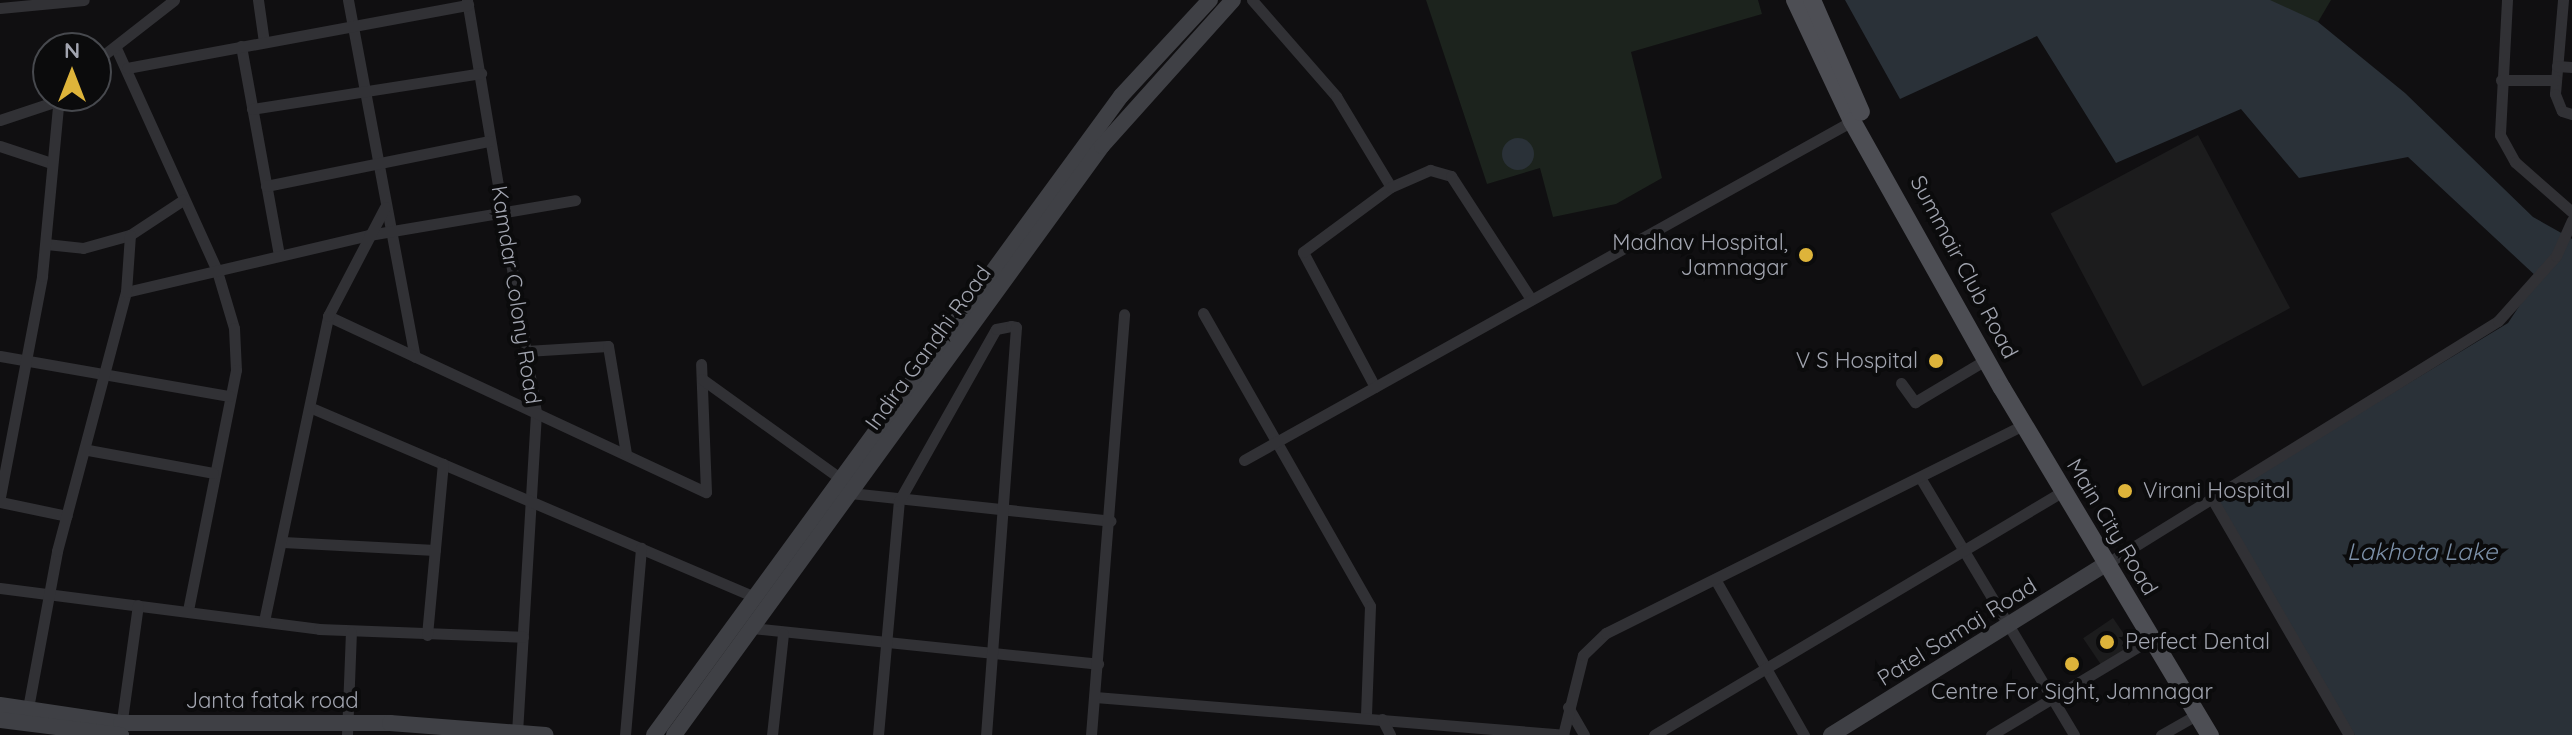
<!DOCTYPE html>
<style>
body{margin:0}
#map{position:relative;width:2572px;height:735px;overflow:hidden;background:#100f11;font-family:Quicksand,sans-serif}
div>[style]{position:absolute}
.built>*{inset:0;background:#1c1c1d;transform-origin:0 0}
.green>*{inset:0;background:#1c231d}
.water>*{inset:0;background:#2a3138}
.round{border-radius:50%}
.street>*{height:11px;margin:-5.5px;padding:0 5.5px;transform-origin:5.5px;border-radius:5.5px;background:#313135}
.secondary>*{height:16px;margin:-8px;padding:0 8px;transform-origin:8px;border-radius:8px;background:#3f4045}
.primary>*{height:18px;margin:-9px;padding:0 9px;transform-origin:9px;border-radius:9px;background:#4d4e54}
.dots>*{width:22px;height:22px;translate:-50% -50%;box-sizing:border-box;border:4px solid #0b0b0c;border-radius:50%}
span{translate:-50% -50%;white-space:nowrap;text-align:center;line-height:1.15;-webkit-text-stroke:8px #0b0b0c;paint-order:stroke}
.poi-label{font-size:22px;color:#a2a5b0}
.right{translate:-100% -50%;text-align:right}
.left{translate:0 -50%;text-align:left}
.street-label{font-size:22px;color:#a2a5b0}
.water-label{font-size:24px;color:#7c90a8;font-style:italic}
.north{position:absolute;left:32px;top:32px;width:80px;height:80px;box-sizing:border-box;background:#0b0b0c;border:2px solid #47494e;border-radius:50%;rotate:0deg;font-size:22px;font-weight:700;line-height:32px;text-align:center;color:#a2a5b0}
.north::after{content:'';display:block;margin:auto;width:28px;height:36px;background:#deb43a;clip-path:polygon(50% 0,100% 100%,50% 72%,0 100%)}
</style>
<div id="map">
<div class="built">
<div style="left:2198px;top:135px;width:196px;height:167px;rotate:62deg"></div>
<div style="left:2113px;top:618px;width:36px;height:36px;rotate:56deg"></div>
</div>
<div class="green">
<div style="clip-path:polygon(1426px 0,1758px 0,1762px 14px,1631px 52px,1662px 178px,1616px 204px,1553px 217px,1540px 168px,1487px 184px)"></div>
<div style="clip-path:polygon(2257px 0,2331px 0,2318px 22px)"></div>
</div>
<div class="water">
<div style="clip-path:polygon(1845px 0,2270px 0,2318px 22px,2405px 93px,2533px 217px,2572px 239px,2572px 735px,2355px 735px,2214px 501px,2508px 323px,2538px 278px,2408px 157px,2299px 178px,2241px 109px,2116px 163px,2037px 36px,1900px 99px)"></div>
<div class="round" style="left:1502px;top:138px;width:32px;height:32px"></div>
</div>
<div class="street">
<div style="left:258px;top:0;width:42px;rotate:81.9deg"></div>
<div style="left:348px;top:0;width:363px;rotate:79.4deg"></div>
<div style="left:467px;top:0;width:419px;rotate:80.5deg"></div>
<div style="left:536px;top:413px;width:323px;rotate:93.4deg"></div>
<div style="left:1252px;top:0;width:128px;rotate:48.8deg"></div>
<div style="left:1336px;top:96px;width:106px;rotate:58.9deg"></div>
<div style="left:2507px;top:0;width:135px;rotate:93deg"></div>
<div style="left:2500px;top:135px;width:31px;rotate:61deg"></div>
<div style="left:2515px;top:162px;width:76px;rotate:41.3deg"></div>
<div style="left:2563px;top:0;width:94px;rotate:94.9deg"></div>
<div style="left:2555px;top:94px;width:18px;rotate:68deg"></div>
<div style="left:2562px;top:111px;width:10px;rotate:17deg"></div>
<div style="left:0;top:8px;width:84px;rotate:-5.4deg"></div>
<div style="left:241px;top:46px;width:213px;rotate:79.7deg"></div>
<div style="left:116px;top:48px;width:245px;rotate:65.6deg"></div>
<div style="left:217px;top:271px;width:59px;rotate:73.4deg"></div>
<div style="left:234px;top:328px;width:42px;rotate:87.3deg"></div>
<div style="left:236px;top:370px;width:245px;rotate:101.3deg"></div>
<div style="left:96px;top:61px;width:99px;rotate:-38deg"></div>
<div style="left:2557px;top:66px;width:15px;rotate:4deg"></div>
<div style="left:127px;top:68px;width:347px;rotate:-10.5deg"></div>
<div style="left:2501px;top:80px;width:55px"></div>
<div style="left:252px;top:109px;width:232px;rotate:-8.9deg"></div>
<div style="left:0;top:120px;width:60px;rotate:-18.4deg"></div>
<div style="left:0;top:146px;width:54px;rotate:18.4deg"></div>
<div style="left:266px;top:186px;width:228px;rotate:-11.4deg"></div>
<div style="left:46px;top:244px;width:37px;rotate:6deg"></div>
<div style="left:83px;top:248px;width:49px;rotate:-15.5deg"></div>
<div style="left:130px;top:235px;width:64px;rotate:-33.4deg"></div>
<div style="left:126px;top:292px;width:250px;rotate:-13.2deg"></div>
<div style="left:369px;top:235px;width:209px;rotate:-9.6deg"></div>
<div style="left:1203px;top:313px;width:337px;rotate:60.3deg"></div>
<div style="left:1370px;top:606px;width:111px;rotate:92.1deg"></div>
<div style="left:328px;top:316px;width:417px;rotate:25deg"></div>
<div style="left:706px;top:492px;width:128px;rotate:-92.2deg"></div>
<div style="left:526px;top:351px;width:82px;rotate:-3.5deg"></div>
<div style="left:608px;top:346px;width:109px;rotate:80.5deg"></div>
<div style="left:0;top:356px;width:233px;rotate:9.9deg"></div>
<div style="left:702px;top:379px;width:170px;rotate:35.7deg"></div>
<div style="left:1901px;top:383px;width:24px;rotate:54deg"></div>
<div style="left:1915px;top:402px;width:84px;rotate:-30.8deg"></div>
<div style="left:1375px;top:387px;width:153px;rotate:-118.1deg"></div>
<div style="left:1303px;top:252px;width:109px;rotate:-36.5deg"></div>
<div style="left:1391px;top:187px;width:43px;rotate:-23.6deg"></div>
<div style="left:1430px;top:170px;width:22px;rotate:16deg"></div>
<div style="left:1451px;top:176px;width:147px;rotate:57deg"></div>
<div style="left:314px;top:409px;width:478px;rotate:23.1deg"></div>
<div style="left:88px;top:450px;width:127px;rotate:10.4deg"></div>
<div style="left:1244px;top:460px;width:696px;rotate:-29.14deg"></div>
<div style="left:1921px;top:479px;width:298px;rotate:59.1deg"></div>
<div style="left:850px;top:493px;width:262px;rotate:6.1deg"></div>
<div style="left:0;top:497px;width:225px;rotate:-79.2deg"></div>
<div style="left:42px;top:276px;width:181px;rotate:-84.6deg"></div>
<div style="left:2211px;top:497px;width:275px;rotate:59.9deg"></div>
<div style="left:0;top:502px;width:68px;rotate:11.8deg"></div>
<div style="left:283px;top:542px;width:152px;rotate:3deg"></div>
<div style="left:2106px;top:564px;width:461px;rotate:-31.8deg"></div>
<div style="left:2498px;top:321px;width:87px;rotate:-48.3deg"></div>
<div style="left:2556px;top:256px;width:39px;rotate:-66deg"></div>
<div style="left:1715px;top:579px;width:180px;rotate:60.3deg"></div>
<div style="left:0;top:588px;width:322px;rotate:7.3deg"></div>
<div style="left:319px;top:629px;width:204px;rotate:2.2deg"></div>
<div style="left:264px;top:621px;width:312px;rotate:-78.1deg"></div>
<div style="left:328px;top:316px;width:123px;rotate:-62.4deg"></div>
<div style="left:752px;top:628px;width:348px;rotate:5.9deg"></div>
<div style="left:427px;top:635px;width:172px;rotate:-84.7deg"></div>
<div style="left:1095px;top:697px;width:470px;rotate:4.6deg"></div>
<div style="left:1568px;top:707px;width:32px;rotate:60deg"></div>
<div style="left:28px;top:708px;width:160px;rotate:-79.5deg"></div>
<div style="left:57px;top:551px;width:268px;rotate:-75.1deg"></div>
<div style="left:126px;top:292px;width:57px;rotate:-86deg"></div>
<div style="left:1382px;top:719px;width:18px;rotate:63deg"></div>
<div style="left:121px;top:727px;width:123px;rotate:-82.1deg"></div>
<div style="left:347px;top:735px;width:103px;rotate:-87.8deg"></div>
<div style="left:625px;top:735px;width:188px;rotate:-85.1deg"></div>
<div style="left:772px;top:735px;width:102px;rotate:-83.8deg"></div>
<div style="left:878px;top:735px;width:235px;rotate:-84.9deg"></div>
<div style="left:899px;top:501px;width:197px;rotate:-60.6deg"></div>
<div style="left:996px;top:329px;width:15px;rotate:-11deg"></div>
<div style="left:1011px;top:326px;width:5px;rotate:11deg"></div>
<div style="left:1016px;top:327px;width:409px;rotate:94.2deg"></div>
<div style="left:1091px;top:735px;width:422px;rotate:-85.5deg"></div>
<div style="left:1563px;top:735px;width:82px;rotate:-76deg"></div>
<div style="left:1583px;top:655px;width:32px;rotate:-44deg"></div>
<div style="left:1606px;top:633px;width:467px;rotate:-26.5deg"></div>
<div style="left:1654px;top:735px;width:475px;rotate:-30.8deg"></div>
<div style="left:1991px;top:735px;width:187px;rotate:-31deg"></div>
<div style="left:2161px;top:735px;width:43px;rotate:-29.6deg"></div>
</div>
<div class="secondary">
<div style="left:0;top:705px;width:122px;rotate:8.5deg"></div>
<div style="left:121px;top:723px;width:269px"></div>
<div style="left:390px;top:723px;width:156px;rotate:4.4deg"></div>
<div style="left:0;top:720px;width:122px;rotate:7.1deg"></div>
<div style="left:654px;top:735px;width:791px;rotate:-53.84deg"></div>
<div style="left:1121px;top:96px;width:131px;rotate:-47.2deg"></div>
<div style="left:674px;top:735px;width:728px;rotate:-54deg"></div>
<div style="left:1102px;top:146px;width:196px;rotate:-48.1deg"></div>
<div style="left:1831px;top:735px;width:324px;rotate:-31.9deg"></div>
</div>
<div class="primary">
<div style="left:1795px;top:0;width:134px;rotate:64.8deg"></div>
<div style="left:1852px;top:121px;width:306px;rotate:60.7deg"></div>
<div style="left:2002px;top:388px;width:405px;rotate:59.1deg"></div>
<div style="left:1812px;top:0;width:122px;rotate:66.4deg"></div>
</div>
<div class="dots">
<div style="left:1806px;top:255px;background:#deb43a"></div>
<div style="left:1936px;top:361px;background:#deb43a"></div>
<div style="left:2125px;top:491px;background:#deb43a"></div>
<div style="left:2107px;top:642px;background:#deb43a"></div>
<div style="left:2072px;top:664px;background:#deb43a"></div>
</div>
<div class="poi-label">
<span class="right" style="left:1788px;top:255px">Madhav Hospital,<br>Jamnagar</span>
<span class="right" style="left:1918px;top:361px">V S Hospital</span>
<span class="left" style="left:2143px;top:491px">Virani Hospital</span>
<span class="left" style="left:2125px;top:642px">Perfect Dental</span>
<span style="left:2072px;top:692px">Centre For Sight, Jamnagar</span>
</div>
<div class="street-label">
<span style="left:1964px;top:267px;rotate:62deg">Summair Club Road</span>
<span style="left:516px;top:295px;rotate:81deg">Kamdar Colony Road</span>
<span style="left:928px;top:348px;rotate:-54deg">Indira Gandhi Road</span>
<span style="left:2112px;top:527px;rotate:59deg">Main City Road</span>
<span style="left:1957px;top:632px;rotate:-32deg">Patel Samaj Road</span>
<span style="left:272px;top:701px">Janta fatak road</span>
</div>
<div class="water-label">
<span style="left:2422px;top:552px">Lakhota Lake</span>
</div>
<div class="north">N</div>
</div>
